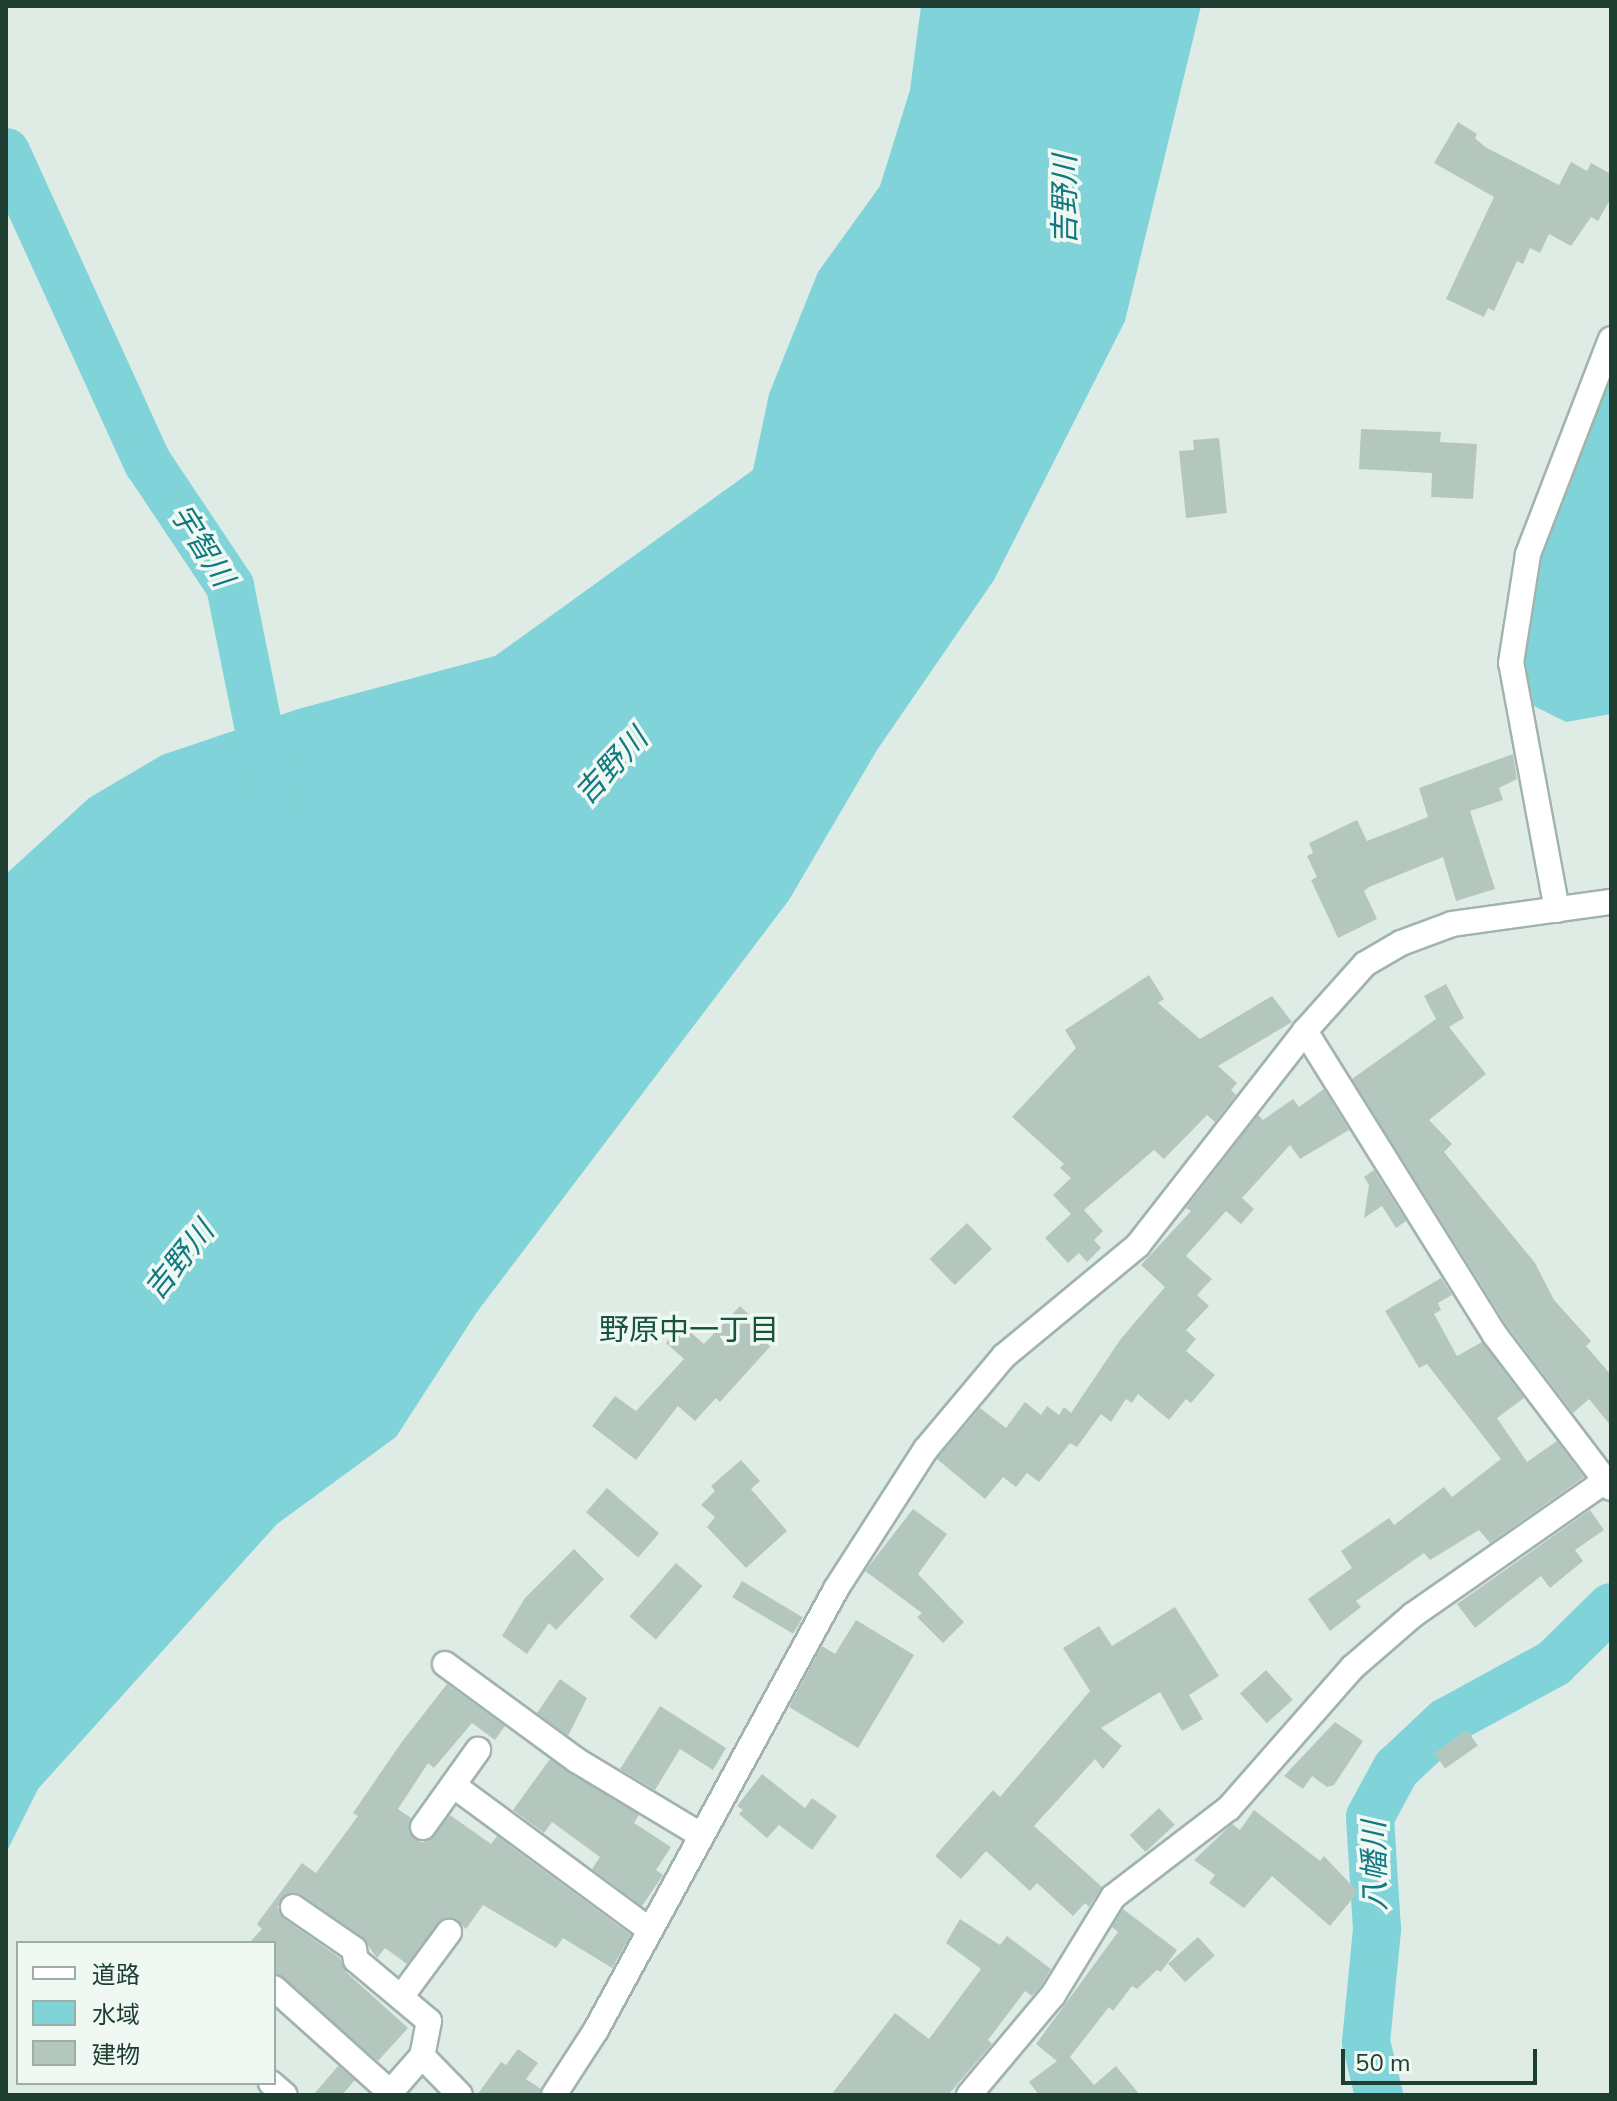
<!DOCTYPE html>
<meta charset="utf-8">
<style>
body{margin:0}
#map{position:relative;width:1617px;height:2101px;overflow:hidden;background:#dfece5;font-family:"Nunito Sans","Noto Sans JP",sans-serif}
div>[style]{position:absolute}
.water>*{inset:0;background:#80d4d9}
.river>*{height:48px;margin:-24px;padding:0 24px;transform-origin:24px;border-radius:24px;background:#80d4d9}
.building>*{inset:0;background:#b4c7be;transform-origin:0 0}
.roads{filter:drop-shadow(2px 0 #a1b4ac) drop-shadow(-2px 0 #a1b4ac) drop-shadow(0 2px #a1b4ac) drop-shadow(0 -2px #a1b4ac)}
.minor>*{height:24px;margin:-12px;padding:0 12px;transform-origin:12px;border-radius:12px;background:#fff}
span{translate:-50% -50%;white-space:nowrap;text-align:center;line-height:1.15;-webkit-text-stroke:7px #f0f8f3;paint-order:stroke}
.water-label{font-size:30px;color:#117981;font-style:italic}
.neighbourhood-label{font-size:30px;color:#18533e}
.frame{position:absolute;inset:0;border:8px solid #1e3e32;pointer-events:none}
.legend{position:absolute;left:16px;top:1941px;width:260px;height:144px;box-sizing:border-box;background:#f0f8f3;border:2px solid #9caea6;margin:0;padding:10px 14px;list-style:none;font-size:24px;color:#1e3e32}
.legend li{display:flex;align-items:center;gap:16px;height:40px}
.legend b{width:40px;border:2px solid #9caea6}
.scale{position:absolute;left:1341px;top:2049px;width:196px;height:36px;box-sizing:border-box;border:4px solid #1e3e32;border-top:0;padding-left:10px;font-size:24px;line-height:28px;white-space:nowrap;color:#1e3e32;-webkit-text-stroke:6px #f0f8f3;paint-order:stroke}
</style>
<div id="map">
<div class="water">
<div style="clip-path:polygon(921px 6px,1201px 6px,1125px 321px,994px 580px,877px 750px,789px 900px,477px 1312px,396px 1437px,277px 1524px,38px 1789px,6px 1853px,6px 874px,89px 798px,162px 755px,298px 709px,495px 656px,753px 470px,769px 394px,818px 272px,880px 186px,910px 90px)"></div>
<div style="clip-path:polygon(1611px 375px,1611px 714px,1566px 722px,1532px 705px,1523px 682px,1528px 623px,1545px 543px)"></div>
</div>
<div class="river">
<div style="left:6px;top:152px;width:342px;rotate:65.5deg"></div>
<div style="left:148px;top:463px;width:148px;rotate:56.3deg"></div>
<div style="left:230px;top:586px;width:203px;rotate:78.6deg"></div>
<div style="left:1379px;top:2095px;width:55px;rotate:-103.8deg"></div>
<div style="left:1366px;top:2042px;width:114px;rotate:-84.4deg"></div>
<div style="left:1377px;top:1929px;width:112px;rotate:-93.6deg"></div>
<div style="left:1370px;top:1817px;width:55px;rotate:-61.6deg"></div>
<div style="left:1396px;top:1769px;width:69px;rotate:-43.2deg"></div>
<div style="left:1446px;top:1722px;width:123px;rotate:-28.6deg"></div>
<div style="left:1554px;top:1663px;width:80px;rotate:-44.5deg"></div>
</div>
<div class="building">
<div style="clip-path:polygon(1458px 122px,1477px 134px,1475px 138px,1485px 147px,1559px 185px,1571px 162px,1587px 171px,1591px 163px,1611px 174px,1611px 198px,1598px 221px,1591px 217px,1571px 246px,1549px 234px,1540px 253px,1530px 248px,1523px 264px,1517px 261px,1494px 311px,1488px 308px,1484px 317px,1446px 299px,1494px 197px,1434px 163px)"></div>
<div style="clip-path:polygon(1361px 429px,1441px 432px,1440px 442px,1477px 444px,1473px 499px,1431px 497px,1432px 473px,1359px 469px)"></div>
<div style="clip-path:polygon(1219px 438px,1227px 513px,1186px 518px,1179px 451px,1194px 450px,1193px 440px)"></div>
<div style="clip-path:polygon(1513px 754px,1517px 779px,1499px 788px,1503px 800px,1470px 811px,1495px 889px,1456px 901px,1443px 857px,1369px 887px,1364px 891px,1377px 919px,1338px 938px,1311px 880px,1317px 877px,1307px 856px,1313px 853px,1309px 843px,1357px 820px,1367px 841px,1428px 817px,1419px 788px)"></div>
<div style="clip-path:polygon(1149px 975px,1164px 999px,1158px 1003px,1200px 1039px,1272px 996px,1292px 1022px,1218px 1066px,1237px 1083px,1231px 1090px,1236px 1095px,1215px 1122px,1207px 1115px,1164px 1159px,1154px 1150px,1084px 1210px,1103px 1231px,1094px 1240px,1101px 1248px,1087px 1262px,1079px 1253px,1068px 1263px,1045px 1238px,1071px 1214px,1053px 1195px,1071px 1178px,1060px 1168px,1064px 1164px,1012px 1117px,1076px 1048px,1065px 1030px)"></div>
<div style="clip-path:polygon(1446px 984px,1464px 1018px,1449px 1027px,1486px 1074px,1429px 1120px,1452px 1144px,1444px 1152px,1535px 1263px,1554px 1300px,1591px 1341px,1586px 1346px,1611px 1375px,1611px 1426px,1589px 1399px,1573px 1413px,1507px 1326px,1352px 1079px,1436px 1019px,1424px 996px)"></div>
<div style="clip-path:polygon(1324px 1089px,1349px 1130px,1300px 1159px,1290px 1145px,1242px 1198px,1254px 1209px,1241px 1224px,1226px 1211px,1186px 1256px,1212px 1279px,1197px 1295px,1209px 1306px,1186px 1330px,1196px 1339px,1186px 1351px,1215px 1375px,1191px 1403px,1186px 1399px,1169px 1420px,1138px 1394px,1132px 1403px,1126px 1399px,1111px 1422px,1101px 1414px,1077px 1447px,1070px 1443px,1039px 1482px,1027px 1473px,1016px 1487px,1003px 1477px,985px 1499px,937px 1459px,980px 1408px,1006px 1428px,1025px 1402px,1041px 1415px,1047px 1406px,1059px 1415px,1064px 1407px,1071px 1413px,1120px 1340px,1165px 1287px,1141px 1265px,1191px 1211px,1186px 1208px,1258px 1115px,1263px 1120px,1293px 1099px,1299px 1107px)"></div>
<div style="clip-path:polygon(1374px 1170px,1406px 1221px,1396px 1228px,1382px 1206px,1364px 1218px,1369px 1185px,1364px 1177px)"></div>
<div style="left:967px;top:1223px;width:36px;height:52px;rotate:46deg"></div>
<div style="clip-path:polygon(1441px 1278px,1452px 1295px,1438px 1303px,1441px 1310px,1434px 1314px,1457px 1356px,1482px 1342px,1524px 1398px,1497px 1418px,1527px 1462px,1557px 1441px,1584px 1477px,1490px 1543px,1479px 1530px,1430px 1560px,1424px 1553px,1356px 1601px,1361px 1607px,1330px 1631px,1308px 1599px,1352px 1568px,1341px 1551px,1389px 1518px,1394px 1525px,1444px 1487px,1452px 1497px,1501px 1459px,1427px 1364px,1419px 1368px,1385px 1311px)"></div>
<div style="clip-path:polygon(740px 1306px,776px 1340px,720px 1402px,716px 1398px,695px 1421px,678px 1406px,636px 1460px,592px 1426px,615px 1396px,636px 1411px,684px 1359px,666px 1343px,682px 1325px,704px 1344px)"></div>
<div style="clip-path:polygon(741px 1460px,760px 1481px,751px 1489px,787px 1531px,746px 1568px,707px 1527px,715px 1517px,701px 1505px,715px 1491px,711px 1486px)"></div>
<div style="left:607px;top:1488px;width:69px;height:32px;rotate:41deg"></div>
<div style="clip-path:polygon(913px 1509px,947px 1534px,918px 1574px,964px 1622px,943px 1643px,917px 1617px,922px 1613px,865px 1571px)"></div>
<div style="clip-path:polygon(1590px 1510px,1604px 1530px,1575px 1550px,1583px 1561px,1550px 1588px,1541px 1576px,1475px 1628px,1457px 1604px)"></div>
<div style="clip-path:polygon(574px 1549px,604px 1579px,556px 1630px,549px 1623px,527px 1654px,502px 1636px,525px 1598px)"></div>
<div style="left:676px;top:1563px;width:35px;height:71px;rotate:41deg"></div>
<div style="left:742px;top:1581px;width:71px;height:19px;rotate:31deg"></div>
<div style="clip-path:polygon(1175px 1607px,1219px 1676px,1189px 1695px,1203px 1719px,1182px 1731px,1160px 1692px,1101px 1728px,1122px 1746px,1103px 1769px,1095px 1759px,1034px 1826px,1102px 1887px,1089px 1907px,1085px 1903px,1073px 1916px,1037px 1883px,1030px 1891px,986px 1851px,961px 1879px,935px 1856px,993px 1790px,1000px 1797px,1090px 1691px,1063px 1648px,1099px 1626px,1112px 1646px)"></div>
<div style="clip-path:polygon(856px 1620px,914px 1655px,858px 1748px,789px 1707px,822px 1646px,835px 1654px)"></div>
<div style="left:1266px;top:1670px;width:40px;height:35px;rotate:48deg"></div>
<div style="clip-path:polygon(560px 1679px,587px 1698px,568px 1736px,537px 1713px)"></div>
<div style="clip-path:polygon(447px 1684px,505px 1726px,495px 1740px,472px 1723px,434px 1768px,428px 1763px,398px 1809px,411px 1818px,410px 1834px,421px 1842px,430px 1840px,450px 1815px,491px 1844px,497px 1836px,631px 1935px,612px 1968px,563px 1938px,556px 1948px,483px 1905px,466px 1929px,457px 1920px,442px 1919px,407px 1964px,385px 1948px,377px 1958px,362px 1937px,302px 1895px,286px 1894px,278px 1907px,284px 1919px,340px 1958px,346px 1972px,408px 2028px,378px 2061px,274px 1973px,274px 1943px,249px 1943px,262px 1929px,257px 1924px,302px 1863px,316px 1873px,358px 1816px,353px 1813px,401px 1743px)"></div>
<div style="clip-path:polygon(660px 1706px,726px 1748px,713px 1770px,680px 1749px,655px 1790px,620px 1769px)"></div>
<div style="clip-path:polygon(1335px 1722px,1363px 1741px,1334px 1785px,1327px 1787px,1312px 1776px,1303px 1789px,1284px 1776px)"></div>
<div style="left:1467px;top:1730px;width:19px;height:40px;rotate:55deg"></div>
<div style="clip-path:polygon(550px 1759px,639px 1815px,634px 1823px,671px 1847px,656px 1870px,663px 1875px,642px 1906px,592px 1869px,600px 1857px,552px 1822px,544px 1833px,513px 1810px)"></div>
<div style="clip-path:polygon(762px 1774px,805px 1808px,812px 1798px,837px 1816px,812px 1850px,779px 1825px,767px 1838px,739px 1814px,743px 1810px,737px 1806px)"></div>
<div style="left:1159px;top:1808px;width:23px;height:40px;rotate:47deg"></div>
<div style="clip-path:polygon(1254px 1810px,1320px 1861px,1324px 1856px,1358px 1892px,1330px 1926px,1272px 1876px,1244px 1908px,1209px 1883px,1215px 1875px,1194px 1860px,1232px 1824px,1240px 1830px)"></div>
<div style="clip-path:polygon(1123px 1909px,1177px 1950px,1161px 1972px,1157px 1970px,1137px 1989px,1132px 1986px,1113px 2011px,1109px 2007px,1070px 2057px,1094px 2085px,1116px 2066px,1140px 2095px,1039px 2095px,1029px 2082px,1057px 2061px,1036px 2044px,1118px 1932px,1112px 1927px)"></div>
<div style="clip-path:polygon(960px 1919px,1000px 1945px,1007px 1936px,1051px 1969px,1041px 1986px,1032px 1996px,1025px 1991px,988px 2040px,992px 2044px,948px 2095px,831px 2095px,895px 2013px,929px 2039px,981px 1969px,946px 1943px)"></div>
<div style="left:1198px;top:1937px;width:25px;height:40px;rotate:48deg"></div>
<div style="clip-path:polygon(518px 2049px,538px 2063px,526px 2079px,541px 2089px,539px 2095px,477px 2095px,501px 2062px,506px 2065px)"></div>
<div style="clip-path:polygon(338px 2066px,355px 2080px,342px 2095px,313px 2095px)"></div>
</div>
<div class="roads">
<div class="minor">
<div style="left:1557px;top:910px;width:251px;rotate:-100.5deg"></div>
<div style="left:1511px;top:663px;width:110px;rotate:-81.1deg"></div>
<div style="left:1528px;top:554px;width:230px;rotate:-68.9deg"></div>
<div style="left:1305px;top:1031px;width:358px;rotate:58deg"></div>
<div style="left:1495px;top:1335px;width:192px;rotate:52.8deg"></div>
<div style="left:445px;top:1664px;width:162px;rotate:36.2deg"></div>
<div style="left:576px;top:1760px;width:144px;rotate:31deg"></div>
<div style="left:453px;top:1785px;width:245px;rotate:36.4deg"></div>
<div style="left:423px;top:1827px;width:95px;rotate:-54.5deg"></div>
<div style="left:293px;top:1907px;width:74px;rotate:34.5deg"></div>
<div style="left:354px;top:1949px;width:11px;rotate:80deg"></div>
<div style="left:356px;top:1960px;width:95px;rotate:39.9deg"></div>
<div style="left:429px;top:2021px;width:36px;rotate:101deg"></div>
<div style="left:422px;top:2056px;width:54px;rotate:45.7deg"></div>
<div style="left:274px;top:1988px;width:157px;rotate:41.9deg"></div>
<div style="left:401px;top:1997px;width:81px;rotate:-53.6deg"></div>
<div style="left:271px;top:2083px;width:18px;rotate:41deg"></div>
<div style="left:388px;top:2095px;width:52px;rotate:-48.9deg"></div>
<div style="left:554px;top:2095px;width:77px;rotate:-57.1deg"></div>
<div style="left:596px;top:2030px;width:502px;rotate:-61.44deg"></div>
<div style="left:836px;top:1589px;width:166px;rotate:-57.3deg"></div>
<div style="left:926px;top:1449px;width:121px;rotate:-50deg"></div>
<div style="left:1004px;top:1356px;width:174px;rotate:-39.6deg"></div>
<div style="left:1138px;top:1245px;width:271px;rotate:-52deg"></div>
<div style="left:1305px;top:1031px;width:90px;rotate:-48.2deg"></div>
<div style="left:1365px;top:964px;width:42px;rotate:-30.3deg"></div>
<div style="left:1401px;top:943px;width:54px;rotate:-20.4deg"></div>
<div style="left:1452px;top:924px;width:161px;rotate:-7.9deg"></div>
<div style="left:969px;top:2095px;width:131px;rotate:-50deg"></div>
<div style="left:1053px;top:1995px;width:115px;rotate:-58.5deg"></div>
<div style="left:1113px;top:1897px;width:146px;rotate:-37.5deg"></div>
<div style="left:1229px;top:1808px;width:188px;rotate:-48.7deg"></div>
<div style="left:1353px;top:1667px;width:79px;rotate:-40.9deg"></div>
<div style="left:1413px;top:1615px;width:241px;rotate:-34.9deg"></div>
</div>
</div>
<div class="water-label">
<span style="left:1066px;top:200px;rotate:-90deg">吉野川</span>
<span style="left:201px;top:546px;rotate:58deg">宇智川</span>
<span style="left:612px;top:767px;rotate:-47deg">吉野川</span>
<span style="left:180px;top:1261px;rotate:-51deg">吉野川</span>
<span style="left:1376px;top:1866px;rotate:-91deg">八幡川</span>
</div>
<div class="neighbourhood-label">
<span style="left:689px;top:1331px">野原中一丁目</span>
</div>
<div class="frame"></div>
<ul class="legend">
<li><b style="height:10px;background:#fff"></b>道路</li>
<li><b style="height:22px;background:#80d4d9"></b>水域</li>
<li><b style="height:22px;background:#b4c7be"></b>建物</li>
</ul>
<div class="scale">50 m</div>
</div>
